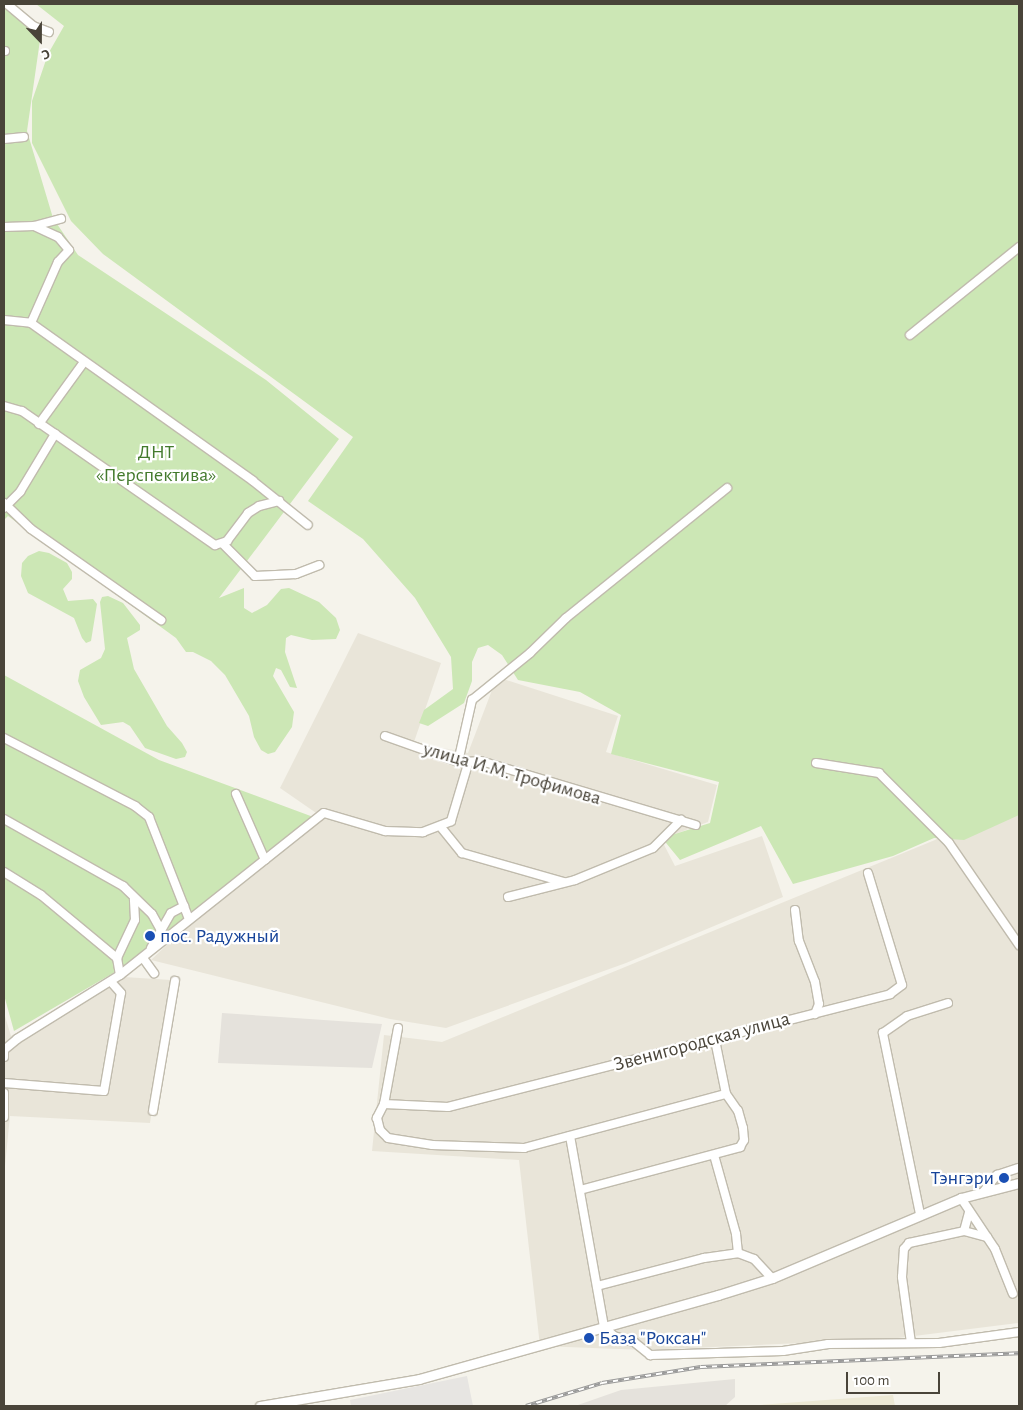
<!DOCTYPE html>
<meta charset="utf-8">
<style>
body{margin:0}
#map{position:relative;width:1023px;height:1410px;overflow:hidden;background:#f5f3eb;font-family:"Alegreya Sans",sans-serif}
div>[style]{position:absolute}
.residential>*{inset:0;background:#e9e5d9}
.industrial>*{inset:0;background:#e5e2dc}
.education>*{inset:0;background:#ede9d5}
.green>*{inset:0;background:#cce7b5}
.parking>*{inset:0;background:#e7e5e2}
.roads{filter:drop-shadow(1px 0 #c0bbad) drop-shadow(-1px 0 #c0bbad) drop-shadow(0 1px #c0bbad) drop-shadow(0 -1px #c0bbad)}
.minor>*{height:8px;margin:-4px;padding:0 4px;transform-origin:4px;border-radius:4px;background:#fff}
.tertiary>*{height:9px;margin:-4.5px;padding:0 4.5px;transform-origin:4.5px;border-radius:4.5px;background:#fff}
.rail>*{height:4px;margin-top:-2px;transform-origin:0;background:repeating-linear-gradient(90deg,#fff 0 5.5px,#999 0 11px);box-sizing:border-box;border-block:1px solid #999}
.dots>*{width:14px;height:14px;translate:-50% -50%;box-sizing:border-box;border:2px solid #fff;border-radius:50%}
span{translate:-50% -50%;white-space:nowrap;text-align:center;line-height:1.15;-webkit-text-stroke:4.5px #fff;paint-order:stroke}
.park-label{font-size:20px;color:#437a2d}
.street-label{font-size:20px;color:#494439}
.transit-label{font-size:20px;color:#164399}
.left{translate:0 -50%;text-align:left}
.right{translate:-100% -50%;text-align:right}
.frame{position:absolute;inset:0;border:5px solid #494439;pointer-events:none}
.north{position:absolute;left:15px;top:15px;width:50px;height:50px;-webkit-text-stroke:4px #fff;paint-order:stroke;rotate:158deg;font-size:14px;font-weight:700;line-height:20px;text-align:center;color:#494439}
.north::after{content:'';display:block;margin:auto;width:18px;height:22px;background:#494439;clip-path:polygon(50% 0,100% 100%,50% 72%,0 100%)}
.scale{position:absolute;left:846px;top:1372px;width:94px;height:22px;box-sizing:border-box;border:2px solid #494439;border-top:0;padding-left:6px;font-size:15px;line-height:18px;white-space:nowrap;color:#494439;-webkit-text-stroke:4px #fff;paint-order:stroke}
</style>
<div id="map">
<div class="residential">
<div style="clip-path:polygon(358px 633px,441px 663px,414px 742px,468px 753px,497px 677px,618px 716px,606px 752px,717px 785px,708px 822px,661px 839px,675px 866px,762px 836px,783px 897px,626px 963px,446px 1028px,390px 1019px,151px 960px,228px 887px,322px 817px,280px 788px)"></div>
<div style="clip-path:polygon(1019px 796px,1019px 1323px,890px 1339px,645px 1350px,540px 1346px,519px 1160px,372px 1151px,384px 1035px,442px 1042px,935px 840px)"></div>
<div style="clip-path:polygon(124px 977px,171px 980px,150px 1123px,10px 1116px,4px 1176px,4px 1013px,11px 1036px)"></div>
</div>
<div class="industrial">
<div style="clip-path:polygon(222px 1013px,382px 1024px,372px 1068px,218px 1063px)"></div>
<div style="clip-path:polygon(735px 1379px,735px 1397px,725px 1406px,575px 1406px,621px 1390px)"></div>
</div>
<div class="education">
<div style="clip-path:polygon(893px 1395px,895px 1406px,747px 1406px)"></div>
</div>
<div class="green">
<div style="clip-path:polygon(4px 4px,41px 33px,27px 131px,53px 218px,78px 255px,266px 380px,339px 439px,219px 598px,244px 588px,244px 608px,252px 613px,267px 605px,281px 589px,289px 588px,319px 602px,336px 618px,340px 630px,336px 639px,312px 640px,291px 635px,286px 638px,285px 652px,297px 688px,290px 687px,281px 670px,276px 668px,273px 676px,294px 712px,292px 727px,275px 752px,268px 754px,261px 750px,254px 737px,249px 716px,225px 675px,211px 661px,193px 652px,186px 652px,176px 638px,8px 516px,4px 520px)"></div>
<div style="clip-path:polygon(36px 4px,1019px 4px,1019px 815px,964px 840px,934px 838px,893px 856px,793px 884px,761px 826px,680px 860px,662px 838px,710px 823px,719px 782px,611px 754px,621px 715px,580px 692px,518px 680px,502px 655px,488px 645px,478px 648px,472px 662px,472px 681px,464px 703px,428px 726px,419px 723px,424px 710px,453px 689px,451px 657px,415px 598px,363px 539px,308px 501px,353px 437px,103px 254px,71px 221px,32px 143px,32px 101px,48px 54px,64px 26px)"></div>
<div style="clip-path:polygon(39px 551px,49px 553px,67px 563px,72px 572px,72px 579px,63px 589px,68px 601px,93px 599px,97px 604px,91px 641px,86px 643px,82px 638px,74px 618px,28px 593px,21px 576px,22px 563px,28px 556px)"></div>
<div style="clip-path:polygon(108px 596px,123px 603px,140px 625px,140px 630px,127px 638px,134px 669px,167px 726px,182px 743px,187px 752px,185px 757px,176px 759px,145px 748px,130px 726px,123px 722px,101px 725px,84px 697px,78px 681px,80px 670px,101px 658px,105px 649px,100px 602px,102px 597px)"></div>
<div style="clip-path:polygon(4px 675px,159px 760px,316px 818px,127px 965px,14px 1031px,4px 995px)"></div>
</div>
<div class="parking">
<div style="clip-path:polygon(467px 1376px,473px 1406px,351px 1406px,350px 1400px)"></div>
</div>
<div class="roads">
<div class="minor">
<div style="left:7px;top:4px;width:34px;rotate:40deg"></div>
<div style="left:33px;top:26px;width:17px;rotate:21deg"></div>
<div style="left:4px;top:51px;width:1px"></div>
<div style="left:4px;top:139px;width:20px;rotate:-6deg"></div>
<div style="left:4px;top:227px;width:30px;rotate:-2deg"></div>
<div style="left:34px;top:226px;width:28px;rotate:-15deg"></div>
<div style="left:4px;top:320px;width:27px;rotate:6deg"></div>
<div style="left:31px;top:323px;width:272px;rotate:35.4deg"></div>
<div style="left:253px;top:481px;width:70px;rotate:38.7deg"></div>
<div style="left:31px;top:323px;width:67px;rotate:-66.1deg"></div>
<div style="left:58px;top:262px;width:16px;rotate:-47deg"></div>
<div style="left:69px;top:250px;width:17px;rotate:-130deg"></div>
<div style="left:58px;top:237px;width:26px;rotate:-155deg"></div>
<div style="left:910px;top:335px;width:140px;rotate:-38.9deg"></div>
<div style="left:4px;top:406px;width:19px;rotate:16deg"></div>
<div style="left:22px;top:411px;width:235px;rotate:34.8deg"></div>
<div style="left:215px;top:545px;width:13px;rotate:-18deg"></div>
<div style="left:227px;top:541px;width:35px;rotate:-53deg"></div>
<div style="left:248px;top:513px;width:13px;rotate:-32deg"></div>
<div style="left:259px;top:506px;width:21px;rotate:-14deg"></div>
<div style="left:39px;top:424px;width:77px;rotate:-54deg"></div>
<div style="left:4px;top:503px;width:37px;rotate:44deg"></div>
<div style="left:31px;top:529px;width:159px;rotate:35deg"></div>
<div style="left:4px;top:508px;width:23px;rotate:-45deg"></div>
<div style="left:20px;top:492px;width:68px;rotate:-58.9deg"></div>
<div style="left:223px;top:544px;width:45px;rotate:45deg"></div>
<div style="left:255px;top:576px;width:41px;rotate:-2.8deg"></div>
<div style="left:296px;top:574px;width:25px;rotate:-21deg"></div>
<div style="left:385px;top:736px;width:77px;rotate:19.6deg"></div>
<div style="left:458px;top:762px;width:23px;rotate:-2deg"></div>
<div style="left:481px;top:761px;width:224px;rotate:16.6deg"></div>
<div style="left:4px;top:738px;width:148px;rotate:27.4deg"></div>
<div style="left:135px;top:806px;width:18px;rotate:38deg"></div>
<div style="left:149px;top:817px;width:110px;rotate:68.6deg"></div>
<div style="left:458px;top:762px;width:64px;rotate:-77.3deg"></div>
<div style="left:472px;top:700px;width:75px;rotate:-39deg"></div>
<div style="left:530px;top:653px;width:50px;rotate:-44.2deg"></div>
<div style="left:566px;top:618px;width:207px;rotate:-38.9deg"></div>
<div style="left:816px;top:763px;width:64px;rotate:9deg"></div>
<div style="left:879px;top:773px;width:99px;rotate:45deg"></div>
<div style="left:949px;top:843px;width:124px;rotate:55.5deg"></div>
<div style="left:236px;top:794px;width:72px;rotate:66.3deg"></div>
<div style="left:4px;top:819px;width:137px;rotate:29.4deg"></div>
<div style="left:123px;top:886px;width:40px;rotate:44deg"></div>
<div style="left:152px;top:914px;width:18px;rotate:61deg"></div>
<div style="left:440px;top:826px;width:35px;rotate:51deg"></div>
<div style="left:462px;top:853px;width:106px;rotate:15.9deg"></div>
<div style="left:4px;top:872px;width:44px;rotate:31.9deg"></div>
<div style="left:41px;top:895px;width:99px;rotate:39.7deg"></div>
<div style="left:117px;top:958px;width:17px;rotate:80deg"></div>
<div style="left:508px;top:897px;width:69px;rotate:-14.2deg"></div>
<div style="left:575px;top:880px;width:84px;rotate:-22.3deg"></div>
<div style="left:653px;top:848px;width:40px;rotate:-45deg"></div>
<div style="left:795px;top:910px;width:31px;rotate:83deg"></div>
<div style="left:799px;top:941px;width:44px;rotate:68.7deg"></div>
<div style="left:815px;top:982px;width:22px;rotate:80deg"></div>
<div style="left:819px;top:1004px;width:11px;rotate:112deg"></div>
<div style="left:151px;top:948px;width:40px;rotate:-60.3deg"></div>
<div style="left:171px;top:913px;width:15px;rotate:-28deg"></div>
<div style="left:117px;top:958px;width:42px;rotate:-64.7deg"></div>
<div style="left:135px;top:920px;width:21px;rotate:-93deg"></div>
<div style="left:143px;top:958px;width:19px;rotate:54deg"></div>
<div style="left:398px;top:1028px;width:77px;rotate:100.4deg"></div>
<div style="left:384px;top:1104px;width:16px;rotate:117deg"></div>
<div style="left:377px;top:1118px;width:12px;rotate:76deg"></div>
<div style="left:380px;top:1130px;width:11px;rotate:45deg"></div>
<div style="left:388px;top:1138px;width:45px;rotate:9deg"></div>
<div style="left:432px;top:1145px;width:92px;rotate:1.9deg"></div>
<div style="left:524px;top:1148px;width:209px;rotate:-15deg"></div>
<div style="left:4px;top:1057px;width:7px;rotate:-90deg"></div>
<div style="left:4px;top:1050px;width:17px;rotate:-40deg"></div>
<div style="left:17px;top:1039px;width:121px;rotate:-31.9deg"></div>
<div style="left:120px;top:975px;width:260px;rotate:-38.5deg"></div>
<div style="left:324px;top:813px;width:64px;rotate:16.4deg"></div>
<div style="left:385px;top:831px;width:38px;rotate:2deg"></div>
<div style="left:423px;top:832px;width:30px;rotate:-21deg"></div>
<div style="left:451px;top:821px;width:59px;rotate:-73.4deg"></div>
<div style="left:4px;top:1083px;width:100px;rotate:4.6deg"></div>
<div style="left:104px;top:1091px;width:99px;rotate:-80.2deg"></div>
<div style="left:121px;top:993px;width:15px;rotate:-132deg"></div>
<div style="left:4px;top:1093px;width:24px;rotate:90deg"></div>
<div style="left:384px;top:1104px;width:64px;rotate:2.7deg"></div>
<div style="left:448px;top:1107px;width:456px;rotate:-14.3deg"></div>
<div style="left:890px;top:994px;width:15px;rotate:-37deg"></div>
<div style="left:902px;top:985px;width:117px;rotate:-106.9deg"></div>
<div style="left:153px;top:1111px;width:132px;rotate:-80.4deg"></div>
<div style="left:570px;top:1136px;width:194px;rotate:79.9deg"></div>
<div style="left:604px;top:1327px;width:13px;rotate:42deg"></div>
<div style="left:614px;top:1336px;width:21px;rotate:17deg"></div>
<div style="left:634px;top:1342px;width:21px;rotate:39deg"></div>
<div style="left:650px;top:1355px;width:133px;rotate:-1.7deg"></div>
<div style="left:783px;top:1351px;width:46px;rotate:-8.8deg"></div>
<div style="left:828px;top:1344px;width:111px;rotate:-0.5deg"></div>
<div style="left:939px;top:1343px;width:81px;rotate:-7.8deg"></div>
<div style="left:714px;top:1155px;width:82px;rotate:74.4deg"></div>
<div style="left:736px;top:1234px;width:19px;rotate:84deg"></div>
<div style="left:580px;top:1190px;width:166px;rotate:-15deg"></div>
<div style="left:740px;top:1147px;width:8px;rotate:-60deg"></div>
<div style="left:744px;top:1140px;width:12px;rotate:-95deg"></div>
<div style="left:743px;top:1128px;width:18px;rotate:-106deg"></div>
<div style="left:738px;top:1111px;width:21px;rotate:-125deg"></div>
<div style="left:726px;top:1094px;width:55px;rotate:-101.5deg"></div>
<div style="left:984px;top:1191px;width:21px;rotate:-51deg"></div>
<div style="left:997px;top:1175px;width:23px;rotate:-18deg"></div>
<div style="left:961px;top:1198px;width:61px;rotate:56.3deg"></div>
<div style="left:995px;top:1249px;width:48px;rotate:68.2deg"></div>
<div style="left:920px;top:1214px;width:185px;rotate:-101.6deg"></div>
<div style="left:883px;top:1033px;width:29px;rotate:-35deg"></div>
<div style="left:907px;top:1016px;width:43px;rotate:-17.6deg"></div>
<div style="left:964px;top:1231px;width:20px;rotate:-75deg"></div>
<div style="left:597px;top:1286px;width:111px;rotate:-14.7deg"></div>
<div style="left:704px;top:1258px;width:34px;rotate:-8deg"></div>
<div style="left:738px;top:1253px;width:17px;rotate:21deg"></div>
<div style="left:754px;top:1259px;width:26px;rotate:47deg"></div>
<div style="left:911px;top:1343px;width:67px;rotate:-97.8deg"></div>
<div style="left:902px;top:1277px;width:28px;rotate:-86deg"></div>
<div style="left:904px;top:1249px;width:8px;rotate:-50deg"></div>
<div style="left:909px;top:1243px;width:56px;rotate:-12.3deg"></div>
<div style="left:964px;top:1231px;width:24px;rotate:15deg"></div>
</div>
<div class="tertiary">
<div style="left:260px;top:1406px;width:161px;rotate:-9.6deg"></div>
<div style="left:419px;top:1379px;width:311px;rotate:-15.7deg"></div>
<div style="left:718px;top:1295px;width:57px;rotate:-17.5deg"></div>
<div style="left:772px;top:1278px;width:205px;rotate:-22.9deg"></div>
<div style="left:961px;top:1198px;width:60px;rotate:-14.5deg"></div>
</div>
</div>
<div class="rail">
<div style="left:526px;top:1406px;width:79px;rotate:-16.8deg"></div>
<div style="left:602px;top:1383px;width:100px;rotate:-9.2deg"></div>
<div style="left:701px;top:1367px;width:318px;rotate:-2.5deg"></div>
</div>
<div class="dots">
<div style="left:150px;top:936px;background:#1a4fb4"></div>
<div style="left:1004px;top:1178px;background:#1a4fb4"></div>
<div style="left:589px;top:1338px;background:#1a4fb4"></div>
</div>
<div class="park-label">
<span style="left:156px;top:464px">ДНТ<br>«Перспектива»</span>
</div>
<div class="street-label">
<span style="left:512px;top:774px;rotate:16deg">улица И.М. Трофимова</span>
<span style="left:702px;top:1042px;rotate:-15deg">Звенигородская улица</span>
</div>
<div class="transit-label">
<span class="left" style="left:160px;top:936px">пос. Радужный</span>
<span class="right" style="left:994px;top:1178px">Тэнгэри</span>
<span class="left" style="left:599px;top:1338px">База "Роксан"</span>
</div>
<div class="frame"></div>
<div class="north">С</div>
<div class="scale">100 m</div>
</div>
